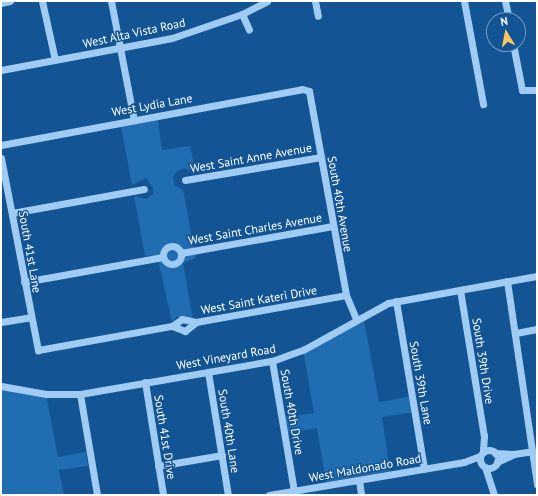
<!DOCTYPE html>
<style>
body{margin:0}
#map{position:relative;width:538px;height:496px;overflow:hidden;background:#125494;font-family:"PT Sans",sans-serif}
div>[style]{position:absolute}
.green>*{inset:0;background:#216db1}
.minor>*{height:7px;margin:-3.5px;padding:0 3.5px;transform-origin:3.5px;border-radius:3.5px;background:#a0ccf3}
.minor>.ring{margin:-3.5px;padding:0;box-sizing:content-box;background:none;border:7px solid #a0ccf3;border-radius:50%}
span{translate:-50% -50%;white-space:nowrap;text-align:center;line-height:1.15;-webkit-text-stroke:3px #125494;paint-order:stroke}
.street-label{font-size:12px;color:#fff}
.frame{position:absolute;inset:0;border:2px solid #fff;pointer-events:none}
.north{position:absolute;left:486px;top:12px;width:40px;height:40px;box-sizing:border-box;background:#125494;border:1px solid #7198bf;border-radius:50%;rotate:350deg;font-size:11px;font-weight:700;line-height:16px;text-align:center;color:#fff}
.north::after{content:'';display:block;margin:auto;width:14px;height:18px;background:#ffc662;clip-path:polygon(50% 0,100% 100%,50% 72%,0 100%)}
</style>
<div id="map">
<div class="green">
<div style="clip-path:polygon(158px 120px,162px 150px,190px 146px,196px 174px,184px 168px,176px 172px,173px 177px,175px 186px,183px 190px,196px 258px,183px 263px,193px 319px,177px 317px,172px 322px,157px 255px,145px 256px,134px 196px,146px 199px,153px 194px,153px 188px,146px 178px,132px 185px,121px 127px)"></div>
<div style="clip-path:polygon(363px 314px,379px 402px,412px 396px,415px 412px,382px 417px,390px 471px,326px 482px,317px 428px,284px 434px,282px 418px,314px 413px,303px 350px)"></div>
<div style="clip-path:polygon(1px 386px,46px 394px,58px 457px,86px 452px,88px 466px,59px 470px,64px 495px,1px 495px)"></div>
</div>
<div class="minor">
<div style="left:42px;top:1px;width:60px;rotate:77.6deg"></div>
<div style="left:111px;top:1px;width:121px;rotate:79.1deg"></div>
<div style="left:315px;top:1px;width:15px;rotate:79deg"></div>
<div style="left:464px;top:1px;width:105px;rotate:79.5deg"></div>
<div style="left:505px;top:1px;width:19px;rotate:78deg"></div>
<div style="left:1px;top:3px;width:9px;rotate:-13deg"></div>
<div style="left:242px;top:14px;width:17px;rotate:66deg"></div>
<div style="left:513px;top:44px;width:47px;rotate:78.9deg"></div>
<div style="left:522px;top:90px;width:15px"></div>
<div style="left:1px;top:70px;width:174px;rotate:-10.6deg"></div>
<div style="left:172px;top:38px;width:74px;rotate:-18.9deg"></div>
<div style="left:242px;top:14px;width:28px;rotate:-27deg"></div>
<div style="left:1px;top:145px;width:306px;rotate:-10.5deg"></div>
<div style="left:302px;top:89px;width:7px;rotate:16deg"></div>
<div style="left:309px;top:91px;width:207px;rotate:79.7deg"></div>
<div style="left:346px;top:295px;width:25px;rotate:67deg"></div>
<div style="left:1px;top:158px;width:196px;rotate:79.1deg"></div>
<div style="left:38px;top:350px;width:136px;rotate:-10.2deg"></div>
<div style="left:172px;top:326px;width:14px;rotate:21deg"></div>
<div style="left:185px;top:331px;width:14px;rotate:-39deg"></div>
<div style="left:196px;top:322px;width:152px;rotate:-10.2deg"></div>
<div style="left:185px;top:180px;width:138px;rotate:-9.6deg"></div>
<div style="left:12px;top:213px;width:134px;rotate:-10.3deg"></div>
<div class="ring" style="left:163px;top:246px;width:11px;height:11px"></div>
<div style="left:181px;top:253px;width:154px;rotate:-10.1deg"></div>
<div style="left:507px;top:281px;width:206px;rotate:81.6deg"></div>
<div style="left:24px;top:282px;width:141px;rotate:-10.2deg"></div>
<div style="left:460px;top:290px;width:148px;rotate:80.7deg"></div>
<div style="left:484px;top:436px;width:16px;rotate:94deg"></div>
<div style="left:396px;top:301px;width:170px;rotate:80.5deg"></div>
<div style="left:1px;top:322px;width:30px;rotate:-9deg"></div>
<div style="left:172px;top:326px;width:12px;rotate:-35deg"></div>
<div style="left:182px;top:319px;width:14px;rotate:12deg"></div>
<div style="left:516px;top:333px;width:21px;rotate:-11deg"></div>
<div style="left:272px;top:361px;width:132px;rotate:80.4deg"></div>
<div style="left:208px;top:372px;width:125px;rotate:80.8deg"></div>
<div style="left:145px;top:382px;width:114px;rotate:80.9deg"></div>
<div style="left:1px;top:386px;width:46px;rotate:10.1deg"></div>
<div style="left:46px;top:394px;width:34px"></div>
<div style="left:80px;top:394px;width:195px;rotate:-9.8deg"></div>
<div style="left:272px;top:361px;width:33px;rotate:-20deg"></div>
<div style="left:303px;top:350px;width:97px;rotate:-28.9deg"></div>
<div style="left:388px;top:303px;width:151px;rotate:-10.3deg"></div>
<div style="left:80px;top:394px;width:102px;rotate:80.4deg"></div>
<div class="ring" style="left:480px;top:450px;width:11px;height:11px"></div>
<div style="left:495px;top:453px;width:19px;rotate:3deg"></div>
<div style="left:514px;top:454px;width:18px;rotate:-9deg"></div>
<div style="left:497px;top:462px;width:19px;rotate:-25deg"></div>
<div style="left:158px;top:466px;width:65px;rotate:-9.8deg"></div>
<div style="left:485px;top:467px;width:29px;rotate:72deg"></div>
<div style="left:359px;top:480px;width:15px;rotate:82deg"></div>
<div style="left:269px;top:495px;width:198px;rotate:-9.6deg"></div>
<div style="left:464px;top:462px;width:17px;rotate:-21deg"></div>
</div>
<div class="street-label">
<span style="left:134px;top:33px;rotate:-12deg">West Alta Vista Road</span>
<span style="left:152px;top:105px;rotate:-10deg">West Lydia Lane</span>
<span style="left:251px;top:158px;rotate:-10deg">West Saint Anne Avenue</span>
<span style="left:340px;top:204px;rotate:80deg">South 40th Avenue</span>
<span style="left:255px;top:229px;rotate:-10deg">West Saint Charles Avenue</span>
<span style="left:30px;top:252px;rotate:80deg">South 41st Lane</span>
<span style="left:259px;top:300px;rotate:-10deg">West Saint Kateri Drive</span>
<span style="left:226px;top:357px;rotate:-10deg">West Vineyard Road</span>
<span style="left:483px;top:361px;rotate:81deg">South 39th Drive</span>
<span style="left:421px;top:383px;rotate:80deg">South 39th Lane</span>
<span style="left:292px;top:412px;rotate:80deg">South 40th Drive</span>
<span style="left:229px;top:431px;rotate:81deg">South 40th Lane</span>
<span style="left:165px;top:437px;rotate:81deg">South 41st Drive</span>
<span style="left:365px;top:468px;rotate:-10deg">West Maldonado Road</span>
</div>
<div class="frame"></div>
<div class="north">N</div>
</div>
